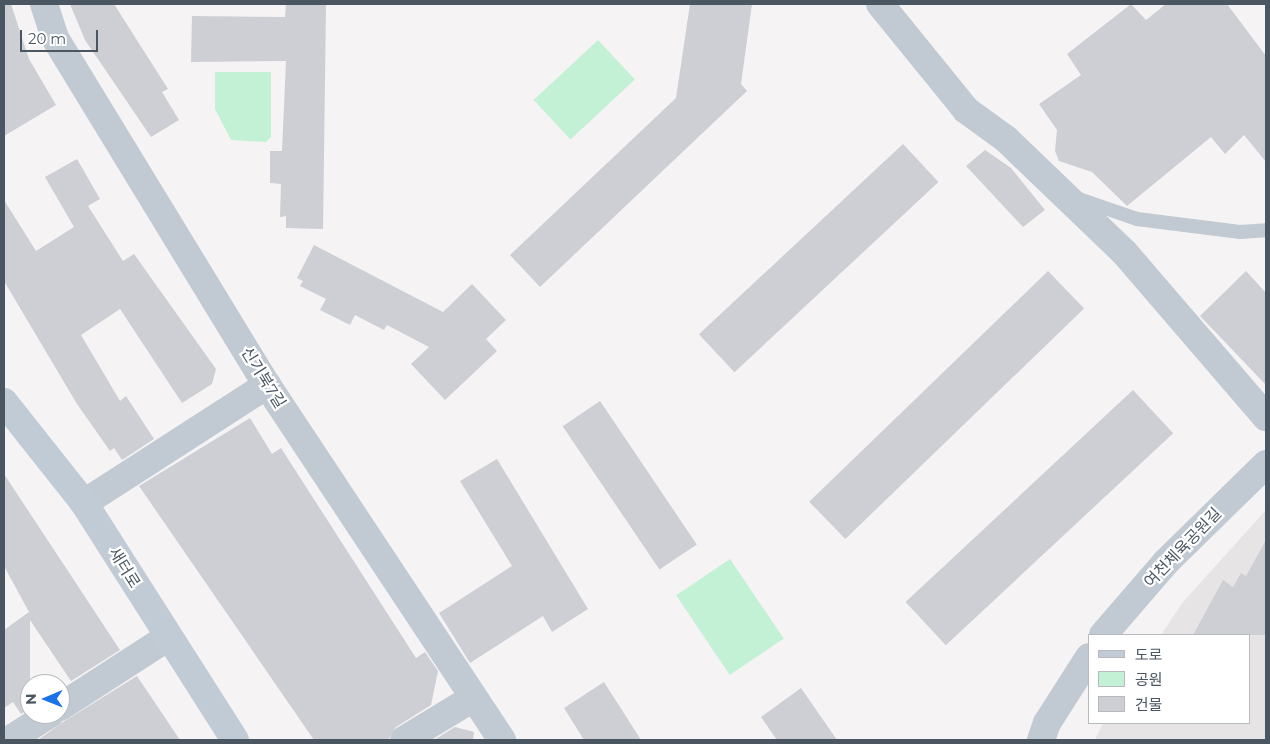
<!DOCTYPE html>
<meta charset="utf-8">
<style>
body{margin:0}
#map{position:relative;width:1270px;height:744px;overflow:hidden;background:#f5f3f3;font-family:Montserrat,"Noto Sans KR",sans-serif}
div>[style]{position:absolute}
.education>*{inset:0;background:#e6e4e5}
.green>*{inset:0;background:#c3f1d5;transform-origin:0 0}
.building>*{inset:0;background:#cdcfd5;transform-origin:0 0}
.lane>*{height:14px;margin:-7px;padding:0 7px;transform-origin:7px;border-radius:7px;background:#c1cad2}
.street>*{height:28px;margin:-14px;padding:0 14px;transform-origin:14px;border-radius:14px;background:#c1cad2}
.secondary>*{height:28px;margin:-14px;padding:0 14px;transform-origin:14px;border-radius:14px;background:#c1cbd6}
span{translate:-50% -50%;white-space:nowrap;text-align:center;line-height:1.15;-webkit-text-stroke:4.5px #fff;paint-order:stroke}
.street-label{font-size:16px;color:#4a5661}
.frame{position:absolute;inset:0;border:5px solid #4a5661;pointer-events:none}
.legend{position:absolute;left:1088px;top:634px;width:162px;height:90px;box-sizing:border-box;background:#fff;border:1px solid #b7bbc0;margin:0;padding:6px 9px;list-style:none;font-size:15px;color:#4a5661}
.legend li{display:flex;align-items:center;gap:10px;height:25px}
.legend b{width:25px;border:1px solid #b7bbc0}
.north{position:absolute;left:20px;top:674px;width:50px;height:50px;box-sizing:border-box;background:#fff;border:1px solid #b7bbc0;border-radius:50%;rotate:269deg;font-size:14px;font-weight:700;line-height:20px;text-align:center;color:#4a5661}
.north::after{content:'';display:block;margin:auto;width:18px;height:22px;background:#1a73e8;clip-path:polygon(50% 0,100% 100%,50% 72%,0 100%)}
.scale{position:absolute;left:20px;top:30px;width:78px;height:22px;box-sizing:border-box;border:2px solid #4a5661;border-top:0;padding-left:6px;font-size:15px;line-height:18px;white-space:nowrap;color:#4a5661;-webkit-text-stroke:4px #fff;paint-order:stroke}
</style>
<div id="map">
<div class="education">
<div style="clip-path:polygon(1266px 510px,1266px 740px,1095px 740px,1103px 723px,1249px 723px,1249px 635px,1161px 635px,1183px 602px)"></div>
</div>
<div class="green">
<div style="left:598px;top:40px;width:54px;height:88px;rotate:47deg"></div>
<div style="clip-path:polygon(215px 72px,271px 72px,271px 137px,266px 142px,231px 140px,215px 109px)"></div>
<div style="left:730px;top:559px;width:96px;height:65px;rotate:56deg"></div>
</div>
<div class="building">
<div style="clip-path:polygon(4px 4px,11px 4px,29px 59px,56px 105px,4px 136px)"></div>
<div style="clip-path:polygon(70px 4px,114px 4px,168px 89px,162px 92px,179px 120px,151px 137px,85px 40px)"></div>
<div style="clip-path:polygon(286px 4px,326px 4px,323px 229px,286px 228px,286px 216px,280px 217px,281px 184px,270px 183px,270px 151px,282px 151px,286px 61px,191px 62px,192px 16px,285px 17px)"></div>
<div style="clip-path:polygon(690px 4px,752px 4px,741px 84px,747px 91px,540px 287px,510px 255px,676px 98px)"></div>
<div style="clip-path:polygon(1131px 4px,1146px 20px,1166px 4px,1227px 4px,1266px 56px,1266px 162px,1244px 135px,1225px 154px,1211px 137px,1127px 206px,1092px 172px,1059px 161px,1055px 151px,1057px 130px,1039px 104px,1081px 75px,1067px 54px)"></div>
<div style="left:903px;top:144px;width:52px;height:279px;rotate:47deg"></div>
<div style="clip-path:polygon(985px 150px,1011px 168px,1045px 210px,1023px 227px,966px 166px)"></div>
<div style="clip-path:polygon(77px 159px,100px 199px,88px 206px,123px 261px,134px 254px,216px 369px,212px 384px,182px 403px,120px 309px,81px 335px,120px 401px,126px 396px,154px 439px,122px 460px,114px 448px,110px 451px,77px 404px,4px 281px,4px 200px,36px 251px,74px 227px,45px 177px)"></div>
<div style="clip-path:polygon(314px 245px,443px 312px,472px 284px,506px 320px,486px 339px,497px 351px,445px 400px,411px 364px,429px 347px,387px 325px,384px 330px,355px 315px,350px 325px,320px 310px,326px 299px,300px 286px,303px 281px,297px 278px)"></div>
<div style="left:1048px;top:271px;width:52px;height:332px;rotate:46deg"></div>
<div style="clip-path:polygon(1246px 271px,1266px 293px,1266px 385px,1200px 316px)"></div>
<div style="left:1133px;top:390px;width:59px;height:311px;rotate:47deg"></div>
<div style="left:600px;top:401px;width:173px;height:45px;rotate:56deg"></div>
<div style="clip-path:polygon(250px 418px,272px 454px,281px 448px,416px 658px,425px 652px,438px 671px,431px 705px,396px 727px,388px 740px,314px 740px,139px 486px)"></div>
<div style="clip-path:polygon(497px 459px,588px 609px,552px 632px,543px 616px,470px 663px,439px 613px,512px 566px,460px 481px)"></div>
<div style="clip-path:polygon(4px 474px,120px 650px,71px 681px,30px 620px,30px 708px,21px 714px,13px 702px,4px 708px,4px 630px,29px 612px,4px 566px)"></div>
<div style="clip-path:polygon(1266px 540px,1266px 635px,1193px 635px,1223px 580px,1233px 587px,1241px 573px,1246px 576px)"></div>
<div style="clip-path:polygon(137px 676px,180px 740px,38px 740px,63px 722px)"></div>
<div style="clip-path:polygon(604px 682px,641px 740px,584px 740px,564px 708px)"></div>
<div style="clip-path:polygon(801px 688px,837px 740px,777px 740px,761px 717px)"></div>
<div style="clip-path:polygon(455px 727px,474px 732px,473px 740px,434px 740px)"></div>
</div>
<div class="lane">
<div style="left:1079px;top:199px;width:61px;rotate:19deg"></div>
<div style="left:1137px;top:219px;width:104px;rotate:7.2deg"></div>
<div style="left:1240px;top:232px;width:26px;rotate:-4deg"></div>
</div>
<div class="street">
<div style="left:44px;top:4px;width:36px;rotate:72deg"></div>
<div style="left:55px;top:38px;width:407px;rotate:58.6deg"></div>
<div style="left:267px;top:385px;width:426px;rotate:56.5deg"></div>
<div style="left:880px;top:4px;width:136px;rotate:50.9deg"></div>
<div style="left:966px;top:110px;width:49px;rotate:35.9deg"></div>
<div style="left:1006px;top:139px;width:163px;rotate:43.8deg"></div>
<div style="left:1124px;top:252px;width:218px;rotate:49.3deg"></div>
<div style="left:84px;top:503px;width:218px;rotate:-32.8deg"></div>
<div style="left:1103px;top:635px;width:96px;rotate:-49.2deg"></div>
<div style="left:1166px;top:562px;width:140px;rotate:-44.4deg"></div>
<div style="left:60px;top:707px;width:129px;rotate:-32.9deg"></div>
<div style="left:9px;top:740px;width:49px;rotate:-32.4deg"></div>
<div style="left:404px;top:740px;width:81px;rotate:-31.3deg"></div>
<div style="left:1041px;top:740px;width:18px;rotate:-71deg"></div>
<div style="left:1047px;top:723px;width:78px;rotate:-57.5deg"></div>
</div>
<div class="secondary">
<div style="left:4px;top:402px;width:129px;rotate:51.6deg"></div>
<div style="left:84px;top:503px;width:281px;rotate:57.5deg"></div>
</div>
<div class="street-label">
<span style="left:263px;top:378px;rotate:58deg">신기북7길</span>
<span style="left:1183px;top:548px;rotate:-46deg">여천체육공원길</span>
<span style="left:124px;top:568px;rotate:58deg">새터로</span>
</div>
<div class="frame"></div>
<ul class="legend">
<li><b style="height:6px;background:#c1cbd6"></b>도로</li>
<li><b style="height:14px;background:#c3f1d5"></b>공원</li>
<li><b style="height:14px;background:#cdcfd5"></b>건물</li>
</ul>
<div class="north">N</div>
<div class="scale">20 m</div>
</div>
